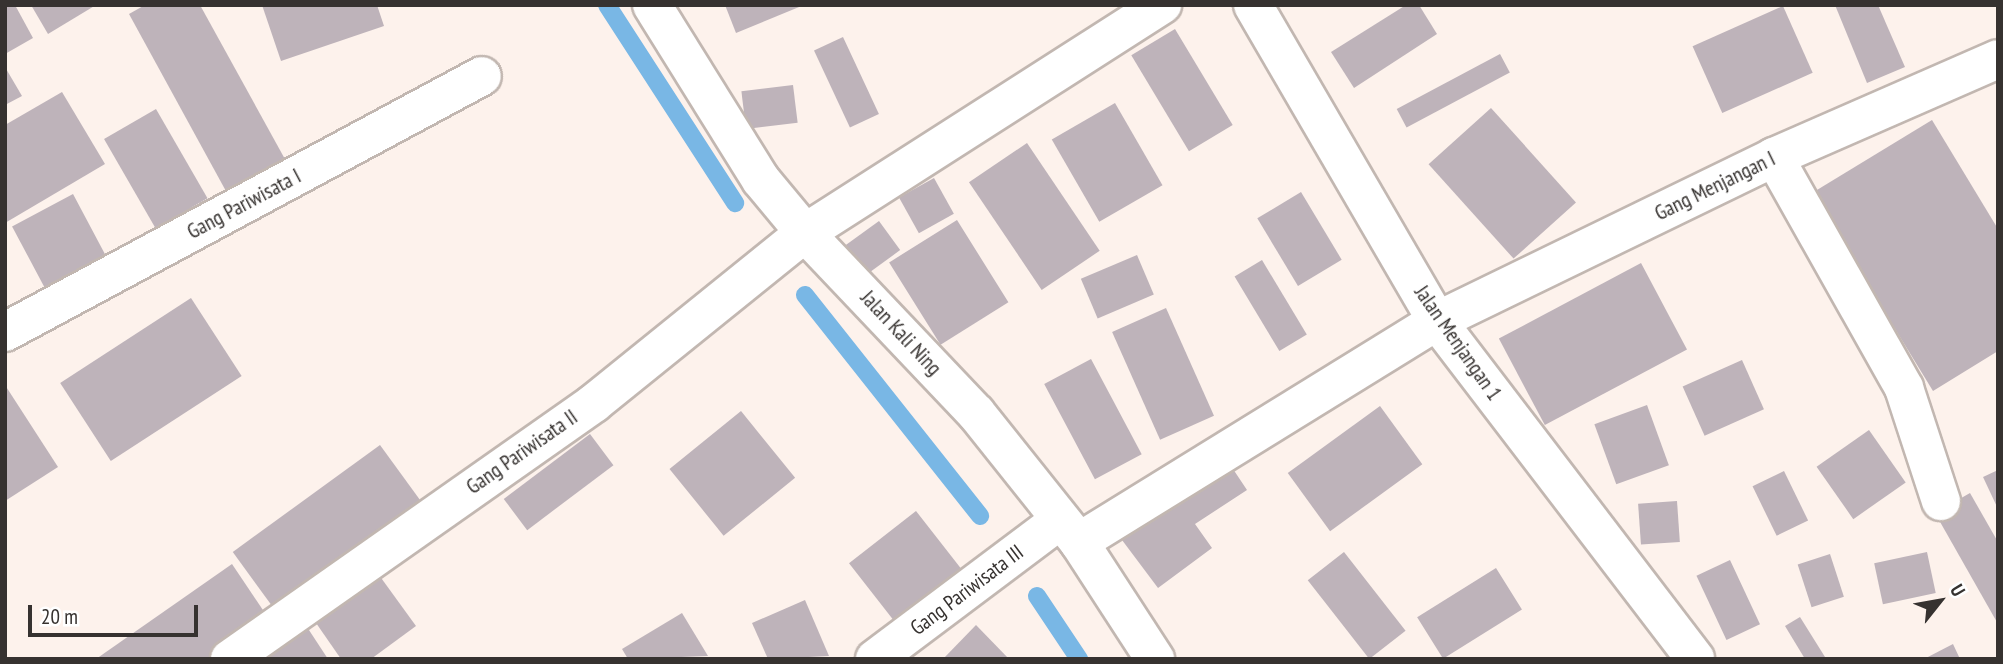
<!DOCTYPE html>
<style>
body{margin:0}
#map{position:relative;width:2003px;height:664px;overflow:hidden;background:#fdf2ec;font-family:"PT Sans Narrow",sans-serif}
div>[style]{position:absolute}
.stream>*{height:18px;margin:-9px;padding:0 9px;transform-origin:9px;border-radius:9px;background:#79b7e5}
.building>*{inset:0;background:#beb3ba;transform-origin:0 0}
.roads{filter:drop-shadow(2px 0 #c2b7b1) drop-shadow(-2px 0 #c2b7b1) drop-shadow(0 2px #c2b7b1) drop-shadow(0 -2px #c2b7b1)}
.minor>*{height:38px;margin:-19px;padding:0 19px;transform-origin:19px;border-radius:19px;background:#fff}
span{translate:-50% -50%;white-space:nowrap;text-align:center;line-height:1.15;-webkit-text-stroke:5px #fff;paint-order:stroke}
.street-label{font-size:21px;color:#363230}
.frame{position:absolute;inset:0;border:7px solid #363230;pointer-events:none}
.north{position:absolute;left:1905px;top:566px;width:70px;height:70px;-webkit-text-stroke:5px #fff;paint-order:stroke;rotate:59deg;font-size:19px;font-weight:700;line-height:28px;text-align:center;color:#363230}
.north::after{content:'';display:block;margin:auto;width:24px;height:32px;background:#363230;clip-path:polygon(50% 0,100% 100%,50% 72%,0 100%)}
.scale{position:absolute;left:28px;top:605px;width:170px;height:32px;box-sizing:border-box;border:4px solid #363230;border-top:0;padding-left:9px;font-size:21px;line-height:24px;white-space:nowrap;color:#363230;-webkit-text-stroke:5px #fff;paint-order:stroke}
</style>
<div id="map">
<div class="stream">
<div style="left:607px;top:5px;width:236px;rotate:57.1deg"></div>
<div style="left:805px;top:295px;width:282px;rotate:51.6deg"></div>
<div style="left:1037px;top:596px;width:76px;rotate:56.3deg"></div>
</div>
<div class="building">
<div style="clip-path:polygon(5px 5px,15px 5px,33px 38px,5px 54px)"></div>
<div style="clip-path:polygon(31px 5px,96px 5px,48px 34px)"></div>
<div style="clip-path:polygon(145px 5px,200px 5px,286px 161px,227px 193px,129px 14px)"></div>
<div style="clip-path:polygon(262px 5px,377px 5px,384px 26px,281px 61px)"></div>
<div style="clip-path:polygon(725px 5px,804px 5px,736px 33px)"></div>
<div style="clip-path:polygon(1406px 5px,1419px 5px,1437px 34px,1354px 88px,1331px 52px)"></div>
<div style="clip-path:polygon(1835px 5px,1878px 5px,1905px 67px,1867px 83px)"></div>
<div style="left:1783px;top:6px;width:73px;height:99px;rotate:66deg"></div>
<div style="left:1175px;top:29px;width:112px;height:51px;rotate:59deg"></div>
<div style="left:843px;top:37px;width:85px;height:32px;rotate:65deg"></div>
<div style="left:1500px;top:54px;width:21px;height:117px;rotate:62deg"></div>
<div style="clip-path:polygon(5px 67px,22px 96px,5px 105px)"></div>
<div style="left:793px;top:85px;width:38px;height:52px;rotate:83deg"></div>
<div style="clip-path:polygon(62px 92px,105px 164px,5px 223px,5px 125px)"></div>
<div style="left:1115px;top:103px;width:95px;height:73px;rotate:60deg"></div>
<div style="left:1491px;top:108px;width:127px;height:84px;rotate:48deg"></div>
<div style="left:156px;top:109px;width:103px;height:60px;rotate:60deg"></div>
<div style="clip-path:polygon(1932px 120px,1998px 229px,1998px 351px,1933px 391px,1812px 193px)"></div>
<div style="left:1027px;top:143px;width:130px;height:70px;rotate:56deg"></div>
<div style="left:934px;top:178px;width:41px;height:40px;rotate:61deg"></div>
<div style="left:1301px;top:192px;width:79px;height:51px;rotate:59deg"></div>
<div style="left:73px;top:194px;width:80px;height:69px;rotate:62deg"></div>
<div style="left:957px;top:220px;width:97px;height:80px;rotate:58deg"></div>
<div style="left:879px;top:221px;width:36px;height:41px;rotate:54deg"></div>
<div style="left:1137px;top:255px;width:43px;height:61px;rotate:67deg"></div>
<div style="left:1262px;top:260px;width:87px;height:32px;rotate:59deg"></div>
<div style="left:1641px;top:263px;width:98px;height:161px;rotate:62deg"></div>
<div style="left:191px;top:298px;width:93px;height:156px;rotate:57deg"></div>
<div style="left:1166px;top:308px;width:118px;height:59px;rotate:66deg"></div>
<div style="left:1091px;top:359px;width:108px;height:53px;rotate:62deg"></div>
<div style="left:1742px;top:360px;width:54px;height:65px;rotate:66deg"></div>
<div style="clip-path:polygon(5px 385px,58px 467px,5px 501px)"></div>
<div style="left:1647px;top:405px;width:64px;height:56px;rotate:70deg"></div>
<div style="left:1380px;top:406px;width:72px;height:114px;rotate:54deg"></div>
<div style="left:741px;top:411px;width:86px;height:92px;rotate:51deg"></div>
<div style="left:1869px;top:430px;width:64px;height:64px;rotate:55deg"></div>
<div style="left:590px;top:434px;width:39px;height:108px;rotate:53deg"></div>
<div style="left:380px;top:445px;width:74px;height:182px;rotate:54deg"></div>
<div style="clip-path:polygon(1227px 460px,1247px 490px,1195px 524px,1212px 548px,1158px 588px,1116px 532px)"></div>
<div style="clip-path:polygon(1998px 470px,1998px 509px,1983px 477px)"></div>
<div style="left:1784px;top:471px;width:55px;height:35px;rotate:64deg"></div>
<div style="clip-path:polygon(1970px 493px,1998px 542px,1998px 624px,1935px 513px)"></div>
<div style="left:1677px;top:501px;width:41px;height:39px;rotate:86deg"></div>
<div style="left:916px;top:511px;width:73px;height:85px;rotate:52deg"></div>
<div style="left:1344px;top:552px;width:100px;height:46px;rotate:52deg"></div>
<div style="left:1927px;top:552px;width:42px;height:54px;rotate:78deg"></div>
<div style="left:1830px;top:554px;width:45px;height:34px;rotate:72deg"></div>
<div style="left:1730px;top:560px;width:71px;height:37px;rotate:65deg"></div>
<div style="clip-path:polygon(232px 564px,269px 619px,212px 659px,96px 659px)"></div>
<div style="clip-path:polygon(371px 564px,416px 626px,371px 659px,341px 659px,307px 610px)"></div>
<div style="left:1496px;top:568px;width:49px;height:93px;rotate:58deg"></div>
<div style="clip-path:polygon(805px 600px,829px 656px,768px 659px,752px 623px)"></div>
<div style="clip-path:polygon(682px 613px,708px 656px,628px 659px,622px 649px)"></div>
<div style="clip-path:polygon(1800px 617px,1825px 657px,1823px 659px,1805px 659px,1785px 626px)"></div>
<div style="clip-path:polygon(305px 624px,328px 659px,251px 659px)"></div>
<div style="clip-path:polygon(976px 625px,1009px 659px,943px 659px)"></div>
<div style="clip-path:polygon(1953px 644px,1960px 659px,1924px 659px)"></div>
</div>
<div class="roads">
<div class="minor">
<div style="left:652px;top:5px;width:206px;rotate:58.1deg"></div>
<div style="left:761px;top:180px;width:69px;rotate:50.3deg"></div>
<div style="left:805px;top:233px;width:248px;rotate:46.5deg"></div>
<div style="left:976px;top:413px;width:165px;rotate:51.4deg"></div>
<div style="left:1079px;top:542px;width:140px;rotate:57deg"></div>
<div style="left:1253px;top:5px;width:366px;rotate:59.8deg"></div>
<div style="left:1437px;top:321px;width:425px;rotate:52.6deg"></div>
<div style="left:1774px;top:157px;width:265px;rotate:60.6deg"></div>
<div style="left:1904px;top:388px;width:119px;rotate:71.9deg"></div>
<div style="left:5px;top:332px;width:541px;rotate:-28.22deg"></div>
<div style="left:1079px;top:542px;width:421px;rotate:-31.7deg"></div>
<div style="left:1437px;top:321px;width:375px;rotate:-25.9deg"></div>
<div style="left:1774px;top:157px;width:244px;rotate:-23.6deg"></div>
<div style="left:230px;top:659px;width:445px;rotate:-35.1deg"></div>
<div style="left:594px;top:403px;width:271px;rotate:-38.9deg"></div>
<div style="left:805px;top:233px;width:424px;rotate:-32.6deg"></div>
<div style="left:875px;top:659px;width:231px;rotate:-36.9deg"></div>
</div>
</div>
<div class="street-label">
<span style="left:1715px;top:186px;rotate:-26deg">Gang Menjangan I</span>
<span style="left:244px;top:204px;rotate:-28deg">Gang Pariwisata I</span>
<span style="left:901px;top:333px;rotate:47deg">Jalan Kali Ning</span>
<span style="left:1458px;top:343px;rotate:55deg">Jalan Menjangan 1</span>
<span style="left:522px;top:452px;rotate:-35deg">Gang Pariwisata II</span>
<span style="left:967px;top:590px;rotate:-37deg">Gang Pariwisata III</span>
</div>
<div class="frame"></div>
<div class="north">U</div>
<div class="scale">20 m</div>
</div>
